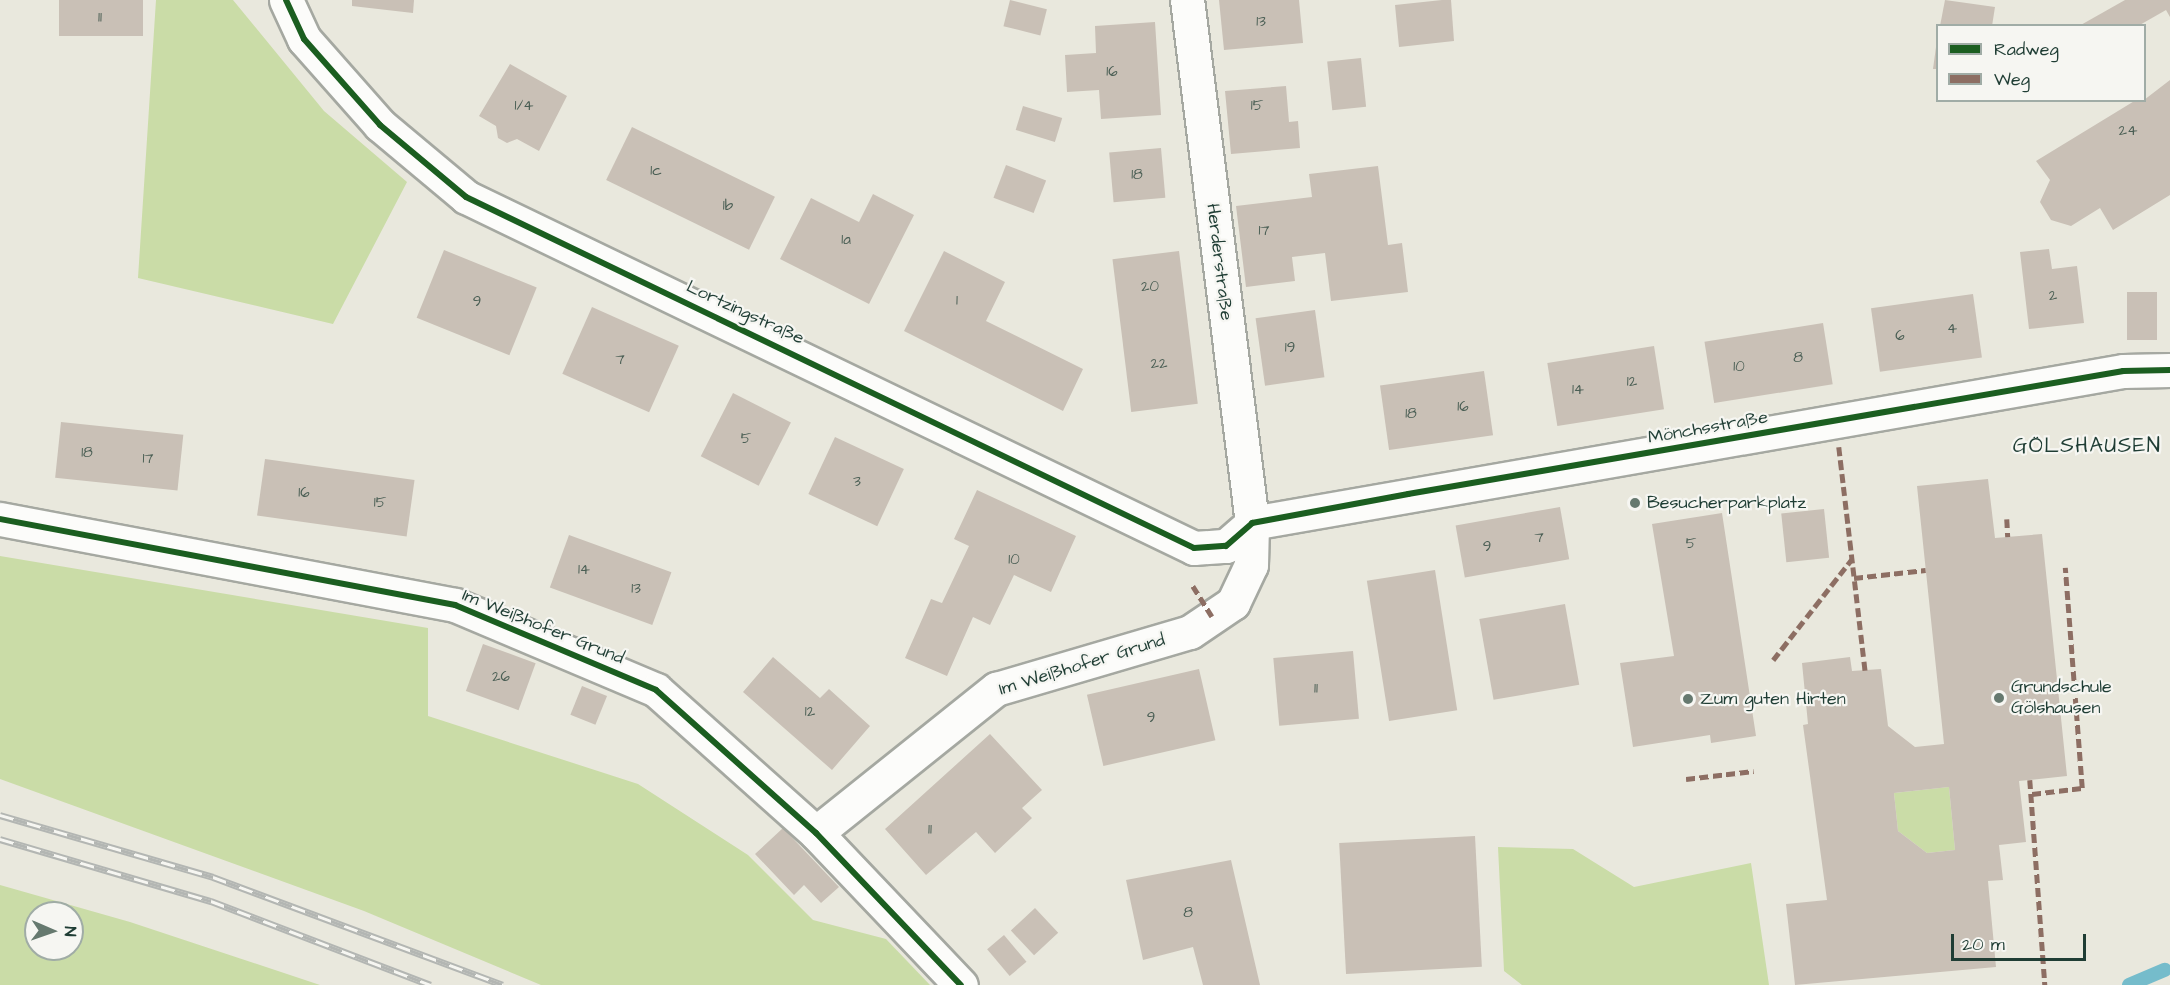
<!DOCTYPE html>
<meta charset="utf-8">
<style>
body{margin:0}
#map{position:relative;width:2170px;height:985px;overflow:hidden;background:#e9e8dd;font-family:"Architects Daughter",sans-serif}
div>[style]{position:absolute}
.green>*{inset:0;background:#cadca7}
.stream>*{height:14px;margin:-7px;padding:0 7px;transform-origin:7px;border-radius:7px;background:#75bccb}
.building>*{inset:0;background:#c9c0b6;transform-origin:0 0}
.roads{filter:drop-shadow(2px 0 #a5a8a1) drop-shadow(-2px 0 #a5a8a1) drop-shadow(0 2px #a5a8a1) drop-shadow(0 -2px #a5a8a1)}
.street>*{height:33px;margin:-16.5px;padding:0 16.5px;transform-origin:16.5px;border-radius:16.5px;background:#fcfcfa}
.rail>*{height:7px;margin-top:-3.5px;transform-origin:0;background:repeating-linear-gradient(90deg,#f6f6f2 0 14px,#b3b6b3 0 28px);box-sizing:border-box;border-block:2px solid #b3b6b3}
.quiet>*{height:4.5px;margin-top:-2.25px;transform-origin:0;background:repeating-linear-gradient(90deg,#8d6e63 0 9px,transparent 0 13.5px)}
.cycleway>*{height:6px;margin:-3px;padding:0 3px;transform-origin:3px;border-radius:3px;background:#1b5e20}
.dots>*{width:16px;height:16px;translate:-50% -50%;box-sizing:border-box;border:3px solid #f6f6f2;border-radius:50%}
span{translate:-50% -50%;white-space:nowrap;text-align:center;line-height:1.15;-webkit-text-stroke:4.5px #f6f6f2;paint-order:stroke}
.number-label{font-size:15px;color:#4a5e54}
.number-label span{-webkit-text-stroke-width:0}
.street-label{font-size:18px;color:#1f3d34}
.poi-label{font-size:18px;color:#1f3d34}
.left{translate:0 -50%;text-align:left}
.quarter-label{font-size:21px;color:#1f3d34;letter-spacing:1.5px}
.legend{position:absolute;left:1936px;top:24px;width:210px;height:78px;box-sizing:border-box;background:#f6f6f2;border:2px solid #a0aca6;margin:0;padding:8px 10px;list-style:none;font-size:18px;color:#1f3d34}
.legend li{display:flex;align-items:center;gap:12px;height:30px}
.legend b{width:30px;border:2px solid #a0aca6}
.north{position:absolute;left:24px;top:901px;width:60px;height:60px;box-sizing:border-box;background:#f6f6f2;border:2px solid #a0aca6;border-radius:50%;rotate:92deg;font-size:16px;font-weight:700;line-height:24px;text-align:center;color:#1f3d34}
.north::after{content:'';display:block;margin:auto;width:21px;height:27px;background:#66796f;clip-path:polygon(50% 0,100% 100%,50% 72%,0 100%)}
.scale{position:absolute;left:1951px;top:934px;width:135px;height:27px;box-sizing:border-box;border:3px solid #1f3d34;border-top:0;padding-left:8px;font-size:18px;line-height:21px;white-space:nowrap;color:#1f3d34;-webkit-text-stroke:4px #f6f6f2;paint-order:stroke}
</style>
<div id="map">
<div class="green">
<div style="clip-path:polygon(156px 0,233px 0,324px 111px,407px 182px,333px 324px,138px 278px)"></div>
<div style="clip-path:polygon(0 556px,428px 628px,428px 716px,638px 784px,748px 855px,813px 920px,886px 939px,930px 985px,541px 985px,364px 911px,0 779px)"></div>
<div style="clip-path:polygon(1949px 787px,1955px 850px,1927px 853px,1898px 831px,1894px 793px)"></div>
<div style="clip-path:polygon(1498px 847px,1573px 849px,1634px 887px,1751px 863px,1769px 985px,1522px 985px,1504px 971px)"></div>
<div style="clip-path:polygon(evenodd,0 885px,130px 922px,320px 985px,0 985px,0 885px,36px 913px,72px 913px,72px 949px,36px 949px,36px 913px)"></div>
</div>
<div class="stream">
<div style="left:2129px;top:985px;width:39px;rotate:-23deg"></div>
</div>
<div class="building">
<div style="left:59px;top:0;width:84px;height:36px"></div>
<div style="clip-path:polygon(352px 0,414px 0,413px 13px,352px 6px)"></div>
<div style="left:1010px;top:0;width:38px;height:27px;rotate:14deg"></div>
<div style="clip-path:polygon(1219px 0,1299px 0,1303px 43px,1224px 50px)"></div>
<div style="clip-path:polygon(1442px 0,1451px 0,1454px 41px,1399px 47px,1395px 5px)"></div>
<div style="clip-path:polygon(1945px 0,1995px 7px,1992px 26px,1940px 26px)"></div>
<div style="clip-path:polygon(2125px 0,2170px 0,2170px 17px,2166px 10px,2138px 26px,2079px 26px)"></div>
<div style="clip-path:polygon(1155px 22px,1161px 115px,1101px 119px,1099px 90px,1067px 92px,1065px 55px,1096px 53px,1095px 26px)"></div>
<div style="clip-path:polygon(1936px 47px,1938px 47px,1938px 69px,1933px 69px)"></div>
<div style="left:1361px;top:58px;width:49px;height:34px;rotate:84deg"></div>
<div style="clip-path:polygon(510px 64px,567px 96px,539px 151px,517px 139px,507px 143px,498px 138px,496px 126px,479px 116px)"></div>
<div style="clip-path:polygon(2170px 80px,2170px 195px,2113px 230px,2100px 208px,2071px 226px,2051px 220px,2040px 202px,2050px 180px,2036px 161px,2136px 100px,2144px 100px)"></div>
<div style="clip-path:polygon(1286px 86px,1289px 122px,1298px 121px,1300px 148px,1231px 154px,1225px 91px)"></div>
<div style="left:1023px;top:106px;width:41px;height:25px;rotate:17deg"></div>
<div style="left:632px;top:127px;width:159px;height:59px;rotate:26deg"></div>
<div style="left:1161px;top:148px;width:50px;height:52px;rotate:85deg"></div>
<div style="left:1006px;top:165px;width:43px;height:35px;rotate:21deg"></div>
<div style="clip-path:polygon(1378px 166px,1388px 245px,1402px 243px,1408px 292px,1331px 301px,1325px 253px,1292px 257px,1295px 281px,1246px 287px,1236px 206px,1312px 197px,1309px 174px)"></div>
<div style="clip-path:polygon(873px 194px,914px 215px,869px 304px,780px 259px,811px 198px,859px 222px)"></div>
<div style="clip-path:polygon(2049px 249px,2052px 269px,2077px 266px,2084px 323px,2029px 329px,2020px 252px)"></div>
<div style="left:444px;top:250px;width:100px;height:73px;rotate:22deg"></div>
<div style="clip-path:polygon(944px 251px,1005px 282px,986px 321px,1083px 369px,1063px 411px,904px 331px)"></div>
<div style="left:1179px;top:251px;width:154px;height:67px;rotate:83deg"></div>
<div style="left:2127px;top:292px;width:30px;height:48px"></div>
<div style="left:1973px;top:294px;width:64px;height:103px;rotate:82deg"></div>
<div style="left:592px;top:307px;width:95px;height:73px;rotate:24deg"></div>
<div style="left:1315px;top:310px;width:68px;height:60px;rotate:82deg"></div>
<div style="left:1823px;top:323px;width:62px;height:120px;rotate:81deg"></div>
<div style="left:1654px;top:346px;width:64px;height:108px;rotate:81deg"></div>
<div style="left:1484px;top:371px;width:65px;height:105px;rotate:82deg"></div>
<div style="left:733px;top:393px;width:65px;height:71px;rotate:27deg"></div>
<div style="left:61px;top:422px;width:123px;height:56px;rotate:6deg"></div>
<div style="left:835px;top:437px;width:76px;height:63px;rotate:25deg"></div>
<div style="left:265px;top:459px;width:151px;height:57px;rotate:8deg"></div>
<div style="clip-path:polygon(evenodd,1988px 479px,1995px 538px,2042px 534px,2067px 776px,2019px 781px,2026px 842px,1999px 845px,2003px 880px,1988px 881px,1996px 967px,1795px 985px,1786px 904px,1827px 900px,1803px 725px,1808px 724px,1802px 663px,1850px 657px,1852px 671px,1881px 669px,1888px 726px,1915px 747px,1944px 744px,1917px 486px,1988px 479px,1949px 787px,1955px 850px,1927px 853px,1898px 831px,1894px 793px,1949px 787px)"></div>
<div style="clip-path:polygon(977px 490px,1076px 536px,1051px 592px,1014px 575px,990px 625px,973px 617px,947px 676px,905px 658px,931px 599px,942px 603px,969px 546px,954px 539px)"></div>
<div style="left:1560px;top:507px;width:53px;height:106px;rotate:80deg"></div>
<div style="left:1824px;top:509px;width:49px;height:43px;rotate:84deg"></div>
<div style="clip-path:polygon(1722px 513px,1756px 736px,1711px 743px,1710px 735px,1633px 747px,1620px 663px,1674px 656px,1652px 524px)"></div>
<div style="left:569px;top:535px;width:109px;height:56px;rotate:20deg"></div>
<div style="left:1435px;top:570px;width:142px;height:69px;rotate:81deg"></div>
<div style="left:1565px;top:604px;width:82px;height:87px;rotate:80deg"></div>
<div style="left:483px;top:644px;width:56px;height:50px;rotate:20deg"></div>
<div style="left:1353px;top:651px;width:68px;height:80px;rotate:85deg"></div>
<div style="clip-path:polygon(773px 657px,820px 698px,829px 689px,870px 726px,832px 770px,743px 692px)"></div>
<div style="left:1199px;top:669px;width:73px;height:115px;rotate:77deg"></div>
<div style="left:582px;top:686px;width:27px;height:31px;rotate:22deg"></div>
<div style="clip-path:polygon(990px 734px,1042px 790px,1022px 808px,1032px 818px,995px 853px,976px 832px,926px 875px,885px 829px)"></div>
<div style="clip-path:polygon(783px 828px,839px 887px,821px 903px,804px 885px,794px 895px,755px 854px)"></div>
<div style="left:1475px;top:836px;width:131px;height:136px;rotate:87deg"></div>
<div style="clip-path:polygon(1231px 860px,1260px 985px,1203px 985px,1193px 947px,1143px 960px,1126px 880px)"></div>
<div style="left:1035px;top:908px;width:34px;height:33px;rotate:47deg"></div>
<div style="left:1004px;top:935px;width:35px;height:22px;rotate:50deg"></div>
</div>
<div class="roads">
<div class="street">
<div style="left:286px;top:0;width:43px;rotate:65.2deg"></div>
<div style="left:304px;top:39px;width:115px;rotate:48.5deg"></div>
<div style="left:380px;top:125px;width:112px;rotate:39.9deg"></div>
<div style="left:466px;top:197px;width:808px;rotate:25.74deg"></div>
<div style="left:1194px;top:548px;width:32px;rotate:-4deg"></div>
<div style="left:1226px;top:546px;width:35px;rotate:-41deg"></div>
<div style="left:0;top:519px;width:463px;rotate:10.7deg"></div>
<div style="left:455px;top:605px;width:218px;rotate:22.9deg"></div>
<div style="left:656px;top:690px;width:215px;rotate:41.8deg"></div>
<div style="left:816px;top:833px;width:210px;rotate:46.4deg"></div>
<div style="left:1252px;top:523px;width:884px;rotate:-9.9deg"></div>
<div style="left:2123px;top:371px;width:47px;rotate:-1.2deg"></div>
<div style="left:816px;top:833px;width:231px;rotate:-38.7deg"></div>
<div style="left:996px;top:689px;width:202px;rotate:-16.4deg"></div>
<div style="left:1190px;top:632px;width:52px;rotate:-34deg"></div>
<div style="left:1233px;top:603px;width:42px;rotate:-64.7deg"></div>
<div style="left:1251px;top:565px;width:42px;rotate:-88.6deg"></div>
<div style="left:1252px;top:523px;width:527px;rotate:-97.08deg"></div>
</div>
</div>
<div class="rail">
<div style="left:0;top:815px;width:222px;rotate:16.2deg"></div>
<div style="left:213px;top:877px;width:309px;rotate:20.4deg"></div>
<div style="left:0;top:839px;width:220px;rotate:16.4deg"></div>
<div style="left:211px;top:901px;width:235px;rotate:20.9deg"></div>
</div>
<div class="quiet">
<div style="left:1839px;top:447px;width:225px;rotate:83.3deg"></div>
<div style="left:2007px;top:519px;width:18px;rotate:87deg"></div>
<div style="left:1854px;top:578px;width:72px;rotate:-6.3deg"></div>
<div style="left:1193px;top:586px;width:36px;rotate:58deg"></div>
<div style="left:1773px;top:660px;width:128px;rotate:-52deg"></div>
<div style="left:1686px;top:779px;width:68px;rotate:-6.7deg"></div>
<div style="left:2030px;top:780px;width:206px;rotate:85.8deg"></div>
<div style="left:2032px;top:794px;width:50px;rotate:-6.8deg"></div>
<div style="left:2082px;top:788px;width:221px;rotate:-94.4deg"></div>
</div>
<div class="cycleway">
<div style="left:286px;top:0;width:43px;rotate:65.2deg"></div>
<div style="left:304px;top:39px;width:115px;rotate:48.5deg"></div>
<div style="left:380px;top:125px;width:112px;rotate:39.9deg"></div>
<div style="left:466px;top:197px;width:808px;rotate:25.74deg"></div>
<div style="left:1194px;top:548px;width:32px;rotate:-4deg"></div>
<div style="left:1226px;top:546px;width:35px;rotate:-41deg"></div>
<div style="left:1252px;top:523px;width:159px;rotate:-10.5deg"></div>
<div style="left:1408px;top:494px;width:726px;rotate:-9.76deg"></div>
<div style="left:2123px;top:371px;width:47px;rotate:-1.2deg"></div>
<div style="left:0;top:519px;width:463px;rotate:10.7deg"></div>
<div style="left:455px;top:605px;width:218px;rotate:22.9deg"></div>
<div style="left:656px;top:690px;width:215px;rotate:41.8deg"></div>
<div style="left:816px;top:833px;width:210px;rotate:46.4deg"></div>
</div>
<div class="dots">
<div style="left:1635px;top:503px;background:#66796f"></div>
<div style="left:1999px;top:698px;background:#66796f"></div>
<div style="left:1688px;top:699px;background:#66796f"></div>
</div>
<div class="number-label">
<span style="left:100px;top:18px">11</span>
<span style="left:1261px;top:22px">13</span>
<span style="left:1112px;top:72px">16</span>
<span style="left:524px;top:106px">1/4</span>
<span style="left:1257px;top:106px">15</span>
<span style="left:2128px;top:131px">24</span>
<span style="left:656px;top:171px">1c</span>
<span style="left:1137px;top:175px">18</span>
<span style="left:728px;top:206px">1b</span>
<span style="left:1264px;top:231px">17</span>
<span style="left:846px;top:240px">1a</span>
<span style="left:1150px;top:287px">20</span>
<span style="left:2053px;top:296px">2</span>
<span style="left:957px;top:301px">1</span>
<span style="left:477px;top:302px">9</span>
<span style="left:1952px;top:329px">4</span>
<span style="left:1900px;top:336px">6</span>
<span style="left:1290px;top:348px">19</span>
<span style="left:1798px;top:358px">8</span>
<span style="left:620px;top:360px">7</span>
<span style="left:1159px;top:364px">22</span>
<span style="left:1739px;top:367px">10</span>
<span style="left:1632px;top:382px">12</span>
<span style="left:1578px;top:390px">14</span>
<span style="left:1463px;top:407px">16</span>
<span style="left:1411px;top:414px">18</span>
<span style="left:746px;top:439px">5</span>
<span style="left:87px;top:453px">18</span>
<span style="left:148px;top:459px">17</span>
<span style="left:857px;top:482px">3</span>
<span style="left:304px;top:493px">16</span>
<span style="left:380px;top:503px">15</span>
<span style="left:1539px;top:538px">7</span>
<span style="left:1691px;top:544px">5</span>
<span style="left:1487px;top:547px">9</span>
<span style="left:1014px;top:560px">10</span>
<span style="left:584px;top:570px">14</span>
<span style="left:636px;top:589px">13</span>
<span style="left:501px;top:677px">26</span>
<span style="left:1316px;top:689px">11</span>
<span style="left:810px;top:712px">12</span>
<span style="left:1151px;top:718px">9</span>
<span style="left:930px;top:830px">11</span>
<span style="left:1188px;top:913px">8</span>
</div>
<div class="street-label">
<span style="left:1219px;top:262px;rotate:83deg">Herderstraße</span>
<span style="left:745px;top:313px;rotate:25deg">Lortzingstraße</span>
<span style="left:1708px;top:428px;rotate:-10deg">Mönchsstraße</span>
<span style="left:543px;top:627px;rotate:22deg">Im Weißhofer Grund</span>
<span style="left:1082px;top:665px;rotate:-17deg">Im Weißhofer Grund</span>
</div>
<div class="poi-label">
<span class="left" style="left:1647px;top:503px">Besucherparkplatz</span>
<span class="left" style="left:2011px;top:698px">Grundschule<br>Gölshausen</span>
<span class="left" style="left:1700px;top:699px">Zum guten Hirten</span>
</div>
<div class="quarter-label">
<span style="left:2087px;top:446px">GÖLSHAUSEN</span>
</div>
<ul class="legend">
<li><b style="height:8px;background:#1b5e20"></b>Radweg</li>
<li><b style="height:8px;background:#8d6e63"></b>Weg</li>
</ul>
<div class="north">N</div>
<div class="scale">20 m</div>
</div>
